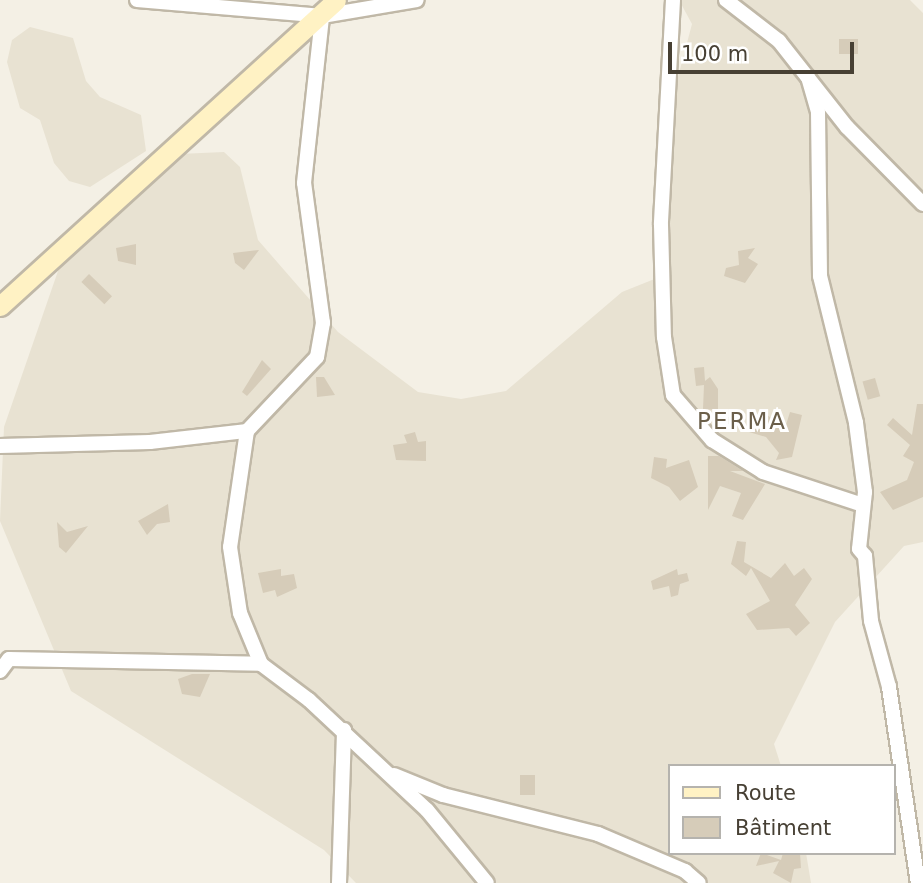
<!DOCTYPE html>
<meta charset="utf-8">
<style>
body{margin:0}
#map{position:relative;width:923px;height:883px;overflow:hidden;background:#f4f0e5;font-family:"DejaVu Sans",sans-serif}
div>[style]{position:absolute}
.residential>*{inset:0;background:#e8e2d2}
.building>*{inset:0;background:#d6ccb9;transform-origin:0 0}
.roads{filter:drop-shadow(2px 0 #c0b8a7) drop-shadow(-2px 0 #c0b8a7) drop-shadow(0 2px #c0b8a7) drop-shadow(0 -2px #c0b8a7)}
.street>*{height:14px;margin:-7px;padding:0 7px;transform-origin:7px;border-radius:7px;background:#fff}
.secondary>*{height:19px;margin:-9.5px;padding:0 9.5px;transform-origin:9.5px;border-radius:9.5px;background:#fff2c4}
span{translate:-50% -50%;white-space:nowrap;text-align:center;line-height:1.15;-webkit-text-stroke:6px #fff;paint-order:stroke}
.quarter-label{font-size:23px;color:#6b5f4a;letter-spacing:2px}
.legend{position:absolute;left:668px;top:764px;width:228px;height:91px;box-sizing:border-box;background:#fff;border:2px solid #b5b3ae;margin:0;padding:9px 12px;list-style:none;font-size:21px;color:#474034}
.legend li{display:flex;align-items:center;gap:14px;height:35px}
.legend b{width:35px;border:2px solid #b5b3ae}
.scale{position:absolute;left:668px;top:42px;width:186px;height:32px;box-sizing:border-box;border:4px solid #474034;border-top:0;padding-left:9px;font-size:21px;line-height:24px;white-space:nowrap;color:#474034;-webkit-text-stroke:5px #fff;paint-order:stroke}
</style>
<div id="map">
<div class="residential">
<div style="clip-path:polygon(679px 0,910px 0,923px 13px,923px 542px,904px 546px,835px 622px,774px 744px,781px 766px,669px 766px,669px 853px,806px 853px,811px 883px,356px 883px,324px 850px,71px 691px,0 521px,4px 427px,67px 245px,179px 154px,224px 152px,240px 167px,258px 240px,338px 332px,418px 392px,461px 399px,506px 391px,622px 292px,667px 274px,670px 107px,692px 24px)"></div>
<div style="clip-path:polygon(30px 27px,73px 38px,86px 81px,100px 97px,141px 115px,146px 151px,90px 187px,69px 181px,54px 163px,40px 120px,20px 108px,7px 62px,12px 40px)"></div>
</div>
<div class="building">
<div style="left:839px;top:39px;width:19px;height:15px"></div>
<div style="clip-path:polygon(136px 244px,136px 265px,118px 261px,116px 248px)"></div>
<div style="clip-path:polygon(755px 248px,748px 258px,758px 264px,745px 283px,724px 276px,726px 268px,739px 265px,738px 251px)"></div>
<div style="clip-path:polygon(259px 250px,244px 270px,235px 263px,233px 253px)"></div>
<div style="left:89px;top:274px;width:32px;height:11px;rotate:44deg"></div>
<div style="clip-path:polygon(262px 360px,271px 369px,247px 396px,242px 392px)"></div>
<div style="clip-path:polygon(704px 367px,705px 381px,710px 377px,718px 389px,718px 410px,703px 409px,704px 385px,696px 386px,694px 368px)"></div>
<div style="clip-path:polygon(316px 377px,324px 377px,335px 395px,317px 397px)"></div>
<div style="left:875px;top:378px;width:19px;height:13px;rotate:74deg"></div>
<div style="clip-path:polygon(917px 404px,923px 404px,923px 497px,893px 510px,880px 492px,907px 480px,914px 462px,903px 456px,910px 445px,887px 425px,893px 418px,912px 435px)"></div>
<div style="clip-path:polygon(763px 412px,785px 428px,790px 412px,802px 415px,792px 457px,776px 460px,779px 453px,766px 437px,749px 432px)"></div>
<div style="clip-path:polygon(415px 432px,418px 442px,426px 441px,426px 461px,396px 460px,393px 445px,407px 443px,404px 435px)"></div>
<div style="clip-path:polygon(708px 456px,719px 456px,743px 471px,730px 471px,765px 484px,743px 520px,732px 516px,741px 493px,720px 486px,708px 510px)"></div>
<div style="clip-path:polygon(654px 457px,667px 459px,666px 468px,689px 460px,698px 487px,680px 501px,669px 487px,651px 478px)"></div>
<div style="clip-path:polygon(168px 504px,170px 522px,157px 524px,147px 535px,138px 521px)"></div>
<div style="clip-path:polygon(57px 522px,67px 532px,88px 526px,66px 553px,59px 547px)"></div>
<div style="clip-path:polygon(737px 541px,746px 542px,744px 562px,771px 578px,785px 563px,794px 576px,804px 568px,812px 579px,795px 605px,810px 623px,796px 636px,789px 628px,757px 630px,746px 614px,770px 601px,751px 568px,746px 576px,731px 564px)"></div>
<div style="clip-path:polygon(281px 569px,281px 576px,294px 574px,297px 588px,277px 597px,275px 590px,263px 593px,258px 573px)"></div>
<div style="clip-path:polygon(677px 569px,678px 575px,687px 573px,689px 581px,680px 584px,678px 595px,671px 597px,669px 586px,653px 590px,651px 581px)"></div>
<div style="clip-path:polygon(192px 674px,210px 674px,200px 697px,182px 694px,178px 679px)"></div>
<div style="left:520px;top:775px;width:15px;height:20px"></div>
<div style="clip-path:polygon(761px 853px,781px 860px,783px 853px,800px 853px,801px 868px,794px 869px,791px 883px,773px 873px,779px 861px,756px 866px)"></div>
</div>
<div class="roads">
<div class="street">
<div style="left:137px;top:0;width:186px;rotate:4.9deg"></div>
<div style="left:322px;top:16px;width:96px;rotate:-9.6deg"></div>
<div style="left:673px;top:0;width:225px;rotate:93.1deg"></div>
<div style="left:661px;top:225px;width:112px;rotate:88.5deg"></div>
<div style="left:664px;top:337px;width:59px;rotate:81.2deg"></div>
<div style="left:673px;top:395px;width:60px;rotate:49.1deg"></div>
<div style="left:712px;top:440px;width:60px;rotate:32.1deg"></div>
<div style="left:763px;top:472px;width:105px;rotate:18.3deg"></div>
<div style="left:726px;top:0;width:67px;rotate:37.7deg"></div>
<div style="left:779px;top:41px;width:110px;rotate:51.7deg"></div>
<div style="left:847px;top:127px;width:108px;rotate:45.4deg"></div>
<div style="left:808px;top:77px;width:36px;rotate:74deg"></div>
<div style="left:818px;top:112px;width:164px;rotate:89.3deg"></div>
<div style="left:820px;top:276px;width:151px;rotate:76.2deg"></div>
<div style="left:856px;top:423px;width:70px;rotate:82.6deg"></div>
<div style="left:865px;top:492px;width:57px;rotate:96deg"></div>
<div style="left:859px;top:549px;width:9px;rotate:49deg"></div>
<div style="left:865px;top:556px;width:65px;rotate:84.7deg"></div>
<div style="left:871px;top:621px;width:68px;rotate:74.7deg"></div>
<div style="left:889px;top:687px;width:198px;rotate:81.6deg"></div>
<div style="left:247px;top:431px;width:117px;rotate:98.3deg"></div>
<div style="left:230px;top:547px;width:67px;rotate:81.4deg"></div>
<div style="left:240px;top:613px;width:55px;rotate:67.6deg"></div>
<div style="left:261px;top:664px;width:60px;rotate:36.9deg"></div>
<div style="left:309px;top:700px;width:161px;rotate:43deg"></div>
<div style="left:427px;top:810px;width:94px;rotate:50.6deg"></div>
<div style="left:0;top:446px;width:150px;rotate:-1.5deg"></div>
<div style="left:150px;top:442px;width:98px;rotate:-6.5deg"></div>
<div style="left:247px;top:431px;width:102px;rotate:-46.6deg"></div>
<div style="left:317px;top:357px;width:35px;rotate:-80deg"></div>
<div style="left:323px;top:323px;width:141px;rotate:-97.7deg"></div>
<div style="left:304px;top:183px;width:168px;rotate:-83.8deg"></div>
<div style="left:0;top:671px;width:15px;rotate:-53deg"></div>
<div style="left:9px;top:659px;width:252px;rotate:1.1deg"></div>
<div style="left:394px;top:775px;width:53px;rotate:22.2deg"></div>
<div style="left:443px;top:795px;width:160px;rotate:14.1deg"></div>
<div style="left:598px;top:834px;width:95px;rotate:23deg"></div>
<div style="left:685px;top:871px;width:18px;rotate:41deg"></div>
<div style="left:339px;top:883px;width:153px;rotate:-88.1deg"></div>
</div>
<div class="secondary">
<div style="left:0;top:306px;width:454px;rotate:-42.3deg"></div>
</div>
</div>
<div class="quarter-label">
<span style="left:742px;top:421px">PERMA</span>
</div>
<ul class="legend">
<li><b style="height:9px;background:#fff2c4"></b>Route</li>
<li><b style="height:19px;background:#d6ccb9"></b>Bâtiment</li>
</ul>
<div class="scale">100 m</div>
</div>
